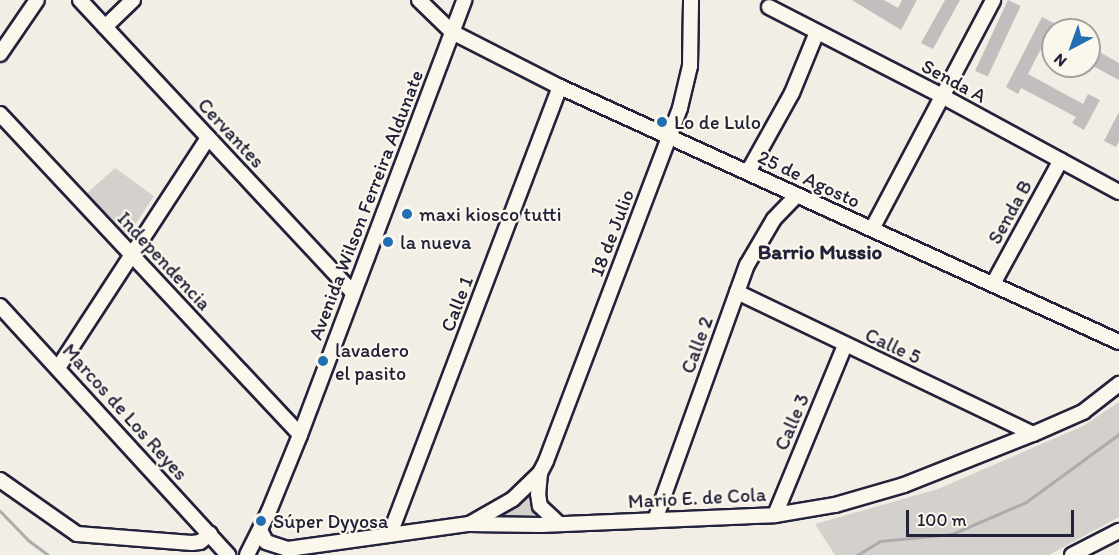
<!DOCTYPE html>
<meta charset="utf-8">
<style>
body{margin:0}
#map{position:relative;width:1119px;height:555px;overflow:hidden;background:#f2eee5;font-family:Itim,sans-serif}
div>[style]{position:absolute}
.green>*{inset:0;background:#d4d1cc}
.stream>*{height:3px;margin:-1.5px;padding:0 1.5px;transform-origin:1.5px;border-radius:1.5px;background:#aeabad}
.building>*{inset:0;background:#c2bebe;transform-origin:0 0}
.roads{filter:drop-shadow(2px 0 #22223b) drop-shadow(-2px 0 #22223b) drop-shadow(0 2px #22223b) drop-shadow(0 -2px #22223b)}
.minor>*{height:14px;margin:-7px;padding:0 7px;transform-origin:7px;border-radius:7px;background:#fbf7ec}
.dots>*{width:16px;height:16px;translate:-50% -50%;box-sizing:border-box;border:3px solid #fbf7ec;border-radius:50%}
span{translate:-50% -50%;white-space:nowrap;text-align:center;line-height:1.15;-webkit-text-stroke:4.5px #fbf7ec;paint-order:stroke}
.street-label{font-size:20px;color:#22223b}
.poi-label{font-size:20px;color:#22223b}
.left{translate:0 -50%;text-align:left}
.neighbourhood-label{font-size:21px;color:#22223b;font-weight:700}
.north{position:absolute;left:1041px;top:18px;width:60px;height:60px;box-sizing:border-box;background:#fbf7ec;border:2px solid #a4a2a5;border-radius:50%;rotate:221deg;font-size:16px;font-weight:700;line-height:24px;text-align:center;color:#22223b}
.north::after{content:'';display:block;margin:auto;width:21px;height:27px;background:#1f6fb2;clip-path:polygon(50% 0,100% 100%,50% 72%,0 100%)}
.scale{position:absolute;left:906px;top:510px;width:168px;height:27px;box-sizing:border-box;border:3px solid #22223b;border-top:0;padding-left:8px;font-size:18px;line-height:21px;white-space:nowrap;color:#22223b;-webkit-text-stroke:4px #fbf7ec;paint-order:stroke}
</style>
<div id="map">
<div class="green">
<div style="clip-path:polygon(115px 168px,154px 196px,125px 240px,86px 194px)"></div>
<div style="clip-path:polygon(1119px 402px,1119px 517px,1049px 555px,835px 555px,815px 524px,938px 489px,1083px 426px)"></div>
<div style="clip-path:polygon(534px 486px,533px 505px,542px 521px,494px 518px)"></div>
</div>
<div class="stream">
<div style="left:0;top:511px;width:40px;rotate:46deg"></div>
<div style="left:28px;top:540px;width:25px;rotate:37deg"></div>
<div style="left:857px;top:555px;width:27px;rotate:-31deg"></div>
<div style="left:880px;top:541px;width:72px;rotate:-5.6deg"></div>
<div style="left:952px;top:534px;width:81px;rotate:-23.4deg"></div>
<div style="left:1026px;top:502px;width:115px;rotate:-36.2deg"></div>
</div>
<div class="building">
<div style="clip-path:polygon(852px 0,884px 0,898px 8px,902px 0,917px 0,901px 30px)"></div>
<div style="clip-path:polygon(945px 0,960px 0,933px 49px,921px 43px)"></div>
<div style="left:1008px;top:0;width:14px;height:78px;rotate:25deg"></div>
<div style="clip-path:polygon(1042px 17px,1054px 23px,1053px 43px,1046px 39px,1028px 74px,1083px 104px,1088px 94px,1100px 100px,1084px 130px,1072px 123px,1076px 117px,1021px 88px,1018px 94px,1006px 87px)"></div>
<div style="clip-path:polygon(1089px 46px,1119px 63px,1119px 80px,1089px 64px)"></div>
<div style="clip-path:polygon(1119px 112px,1119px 141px,1116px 147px,1104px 141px)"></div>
</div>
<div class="roads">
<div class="minor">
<div style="left:80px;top:0;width:400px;rotate:47deg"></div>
<div style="left:419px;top:0;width:46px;rotate:44.1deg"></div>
<div style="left:452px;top:32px;width:121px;rotate:27deg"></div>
<div style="left:560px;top:87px;width:614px;rotate:24.52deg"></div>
<div style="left:769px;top:7px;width:195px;rotate:27.2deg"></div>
<div style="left:942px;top:96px;width:201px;rotate:28.5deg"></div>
<div style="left:105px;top:27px;width:39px;rotate:-44deg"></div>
<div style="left:0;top:54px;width:65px;rotate:-55.6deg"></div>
<div style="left:0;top:114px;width:439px;rotate:46.9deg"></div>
<div style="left:748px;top:172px;width:90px;rotate:-60.9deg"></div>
<div style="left:792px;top:93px;width:66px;rotate:-67.7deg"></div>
<div style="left:872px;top:229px;width:259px;rotate:-62.1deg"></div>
<div style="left:993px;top:284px;width:141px;rotate:-61.3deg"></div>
<div style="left:737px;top:292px;width:328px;rotate:25.6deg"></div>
<div style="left:0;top:306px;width:338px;rotate:47.5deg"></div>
<div style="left:58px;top:368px;width:275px;rotate:-56.9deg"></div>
<div style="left:540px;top:473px;width:21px;rotate:95deg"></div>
<div style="left:538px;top:494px;width:12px;rotate:81deg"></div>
<div style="left:540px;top:506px;width:25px;rotate:43deg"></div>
<div style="left:0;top:480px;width:94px;rotate:35deg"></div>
<div style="left:77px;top:534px;width:115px;rotate:4.5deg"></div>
<div style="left:192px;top:543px;width:8px;rotate:-7deg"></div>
<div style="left:200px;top:542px;width:13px;rotate:-39deg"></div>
<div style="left:775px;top:515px;width:184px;rotate:-67.6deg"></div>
<div style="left:655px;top:520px;width:271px;rotate:-70.2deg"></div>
<div style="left:747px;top:265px;width:53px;rotate:-59.6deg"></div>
<div style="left:774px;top:219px;width:33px;rotate:-46deg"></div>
<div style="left:471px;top:523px;width:48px;rotate:-29.7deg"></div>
<div style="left:513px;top:499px;width:37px;rotate:-44deg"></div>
<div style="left:540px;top:473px;width:13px;rotate:-63deg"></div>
<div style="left:546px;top:461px;width:378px;rotate:-69.2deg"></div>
<div style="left:680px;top:108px;width:43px;rotate:-76.6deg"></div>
<div style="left:690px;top:66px;width:66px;rotate:-89.1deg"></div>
<div style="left:260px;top:530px;width:13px;rotate:63deg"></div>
<div style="left:266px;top:542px;width:23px;rotate:18deg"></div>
<div style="left:288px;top:549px;width:183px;rotate:-7.9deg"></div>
<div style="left:469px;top:524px;width:72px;rotate:0.8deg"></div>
<div style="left:541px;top:525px;width:234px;rotate:-2.4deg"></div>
<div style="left:775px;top:515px;width:61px;rotate:-9.5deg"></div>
<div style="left:835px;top:505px;width:72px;rotate:-16.2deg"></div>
<div style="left:904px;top:485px;width:139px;rotate:-21.6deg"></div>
<div style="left:1033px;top:434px;width:55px;rotate:-23.7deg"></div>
<div style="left:1083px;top:412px;width:46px;rotate:-37.9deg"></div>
<div style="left:390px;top:534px;width:478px;rotate:-69.2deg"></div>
<div style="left:247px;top:555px;width:49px;rotate:-63.4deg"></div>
<div style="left:269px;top:511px;width:82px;rotate:-67.8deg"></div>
<div style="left:300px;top:435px;width:465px;rotate:-69.3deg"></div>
<div style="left:1072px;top:555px;width:53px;rotate:-27.1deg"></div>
</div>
</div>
<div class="dots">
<div style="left:662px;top:122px;background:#1f6fb2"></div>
<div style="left:407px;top:214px;background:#1f6fb2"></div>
<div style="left:388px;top:242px;background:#1f6fb2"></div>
<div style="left:323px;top:361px;background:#1f6fb2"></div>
<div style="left:261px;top:521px;background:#1f6fb2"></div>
</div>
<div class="street-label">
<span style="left:954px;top:81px;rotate:28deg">Senda A</span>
<span style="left:231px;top:133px;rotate:47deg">Cervantes</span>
<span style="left:809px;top:179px;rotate:25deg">25 de Agosto</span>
<span style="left:366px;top:205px;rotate:-69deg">Avenida Wilson Ferreira Aldunate</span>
<span style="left:1010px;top:212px;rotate:-61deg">Senda B</span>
<span style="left:612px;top:233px;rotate:-69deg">18 de Julio</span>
<span style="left:164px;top:261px;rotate:47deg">Independencia</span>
<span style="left:457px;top:304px;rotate:-69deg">Calle 1</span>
<span style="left:697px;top:345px;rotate:-70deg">Calle 2</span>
<span style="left:893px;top:346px;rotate:25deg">Calle 5</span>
<span style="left:125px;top:412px;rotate:48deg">Marcos de Los Reyes</span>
<span style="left:792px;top:422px;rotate:-67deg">Calle 3</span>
<span style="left:697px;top:498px;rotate:-3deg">Mario E. de Cola</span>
</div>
<div class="poi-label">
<span class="left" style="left:674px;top:122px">Lo de Lulo</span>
<span class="left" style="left:419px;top:214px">maxi kiosco tutti</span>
<span class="left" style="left:400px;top:242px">la nueva</span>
<span class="left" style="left:335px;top:362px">lavadero<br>el pasito</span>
<span class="left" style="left:273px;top:521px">Súper Dyyosa</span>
</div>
<div class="neighbourhood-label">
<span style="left:820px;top:252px">Barrio Mussio</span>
</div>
<div class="north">N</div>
<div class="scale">100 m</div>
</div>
